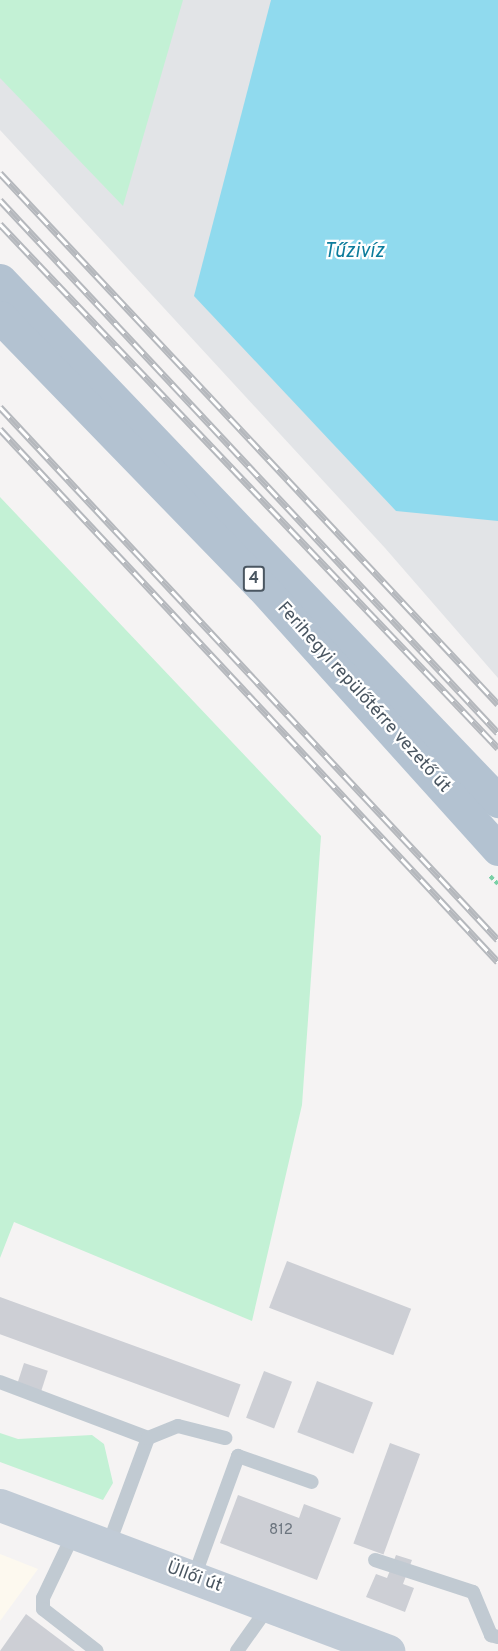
<!DOCTYPE html>
<meta charset="utf-8">
<style>
body{margin:0}
#map{position:relative;width:498px;height:1651px;overflow:hidden;background:#f5f3f3;font-family:Overpass,sans-serif}
div>[style]{position:absolute}
.commercial>*{inset:0;background:#fdf9ef}
.airport>*{inset:0;background:#e2e4e7}
.green>*{inset:0;background:#c3f1d5}
.water>*{inset:0;background:#90daee}
.building>*{inset:0;background:#cdcfd5;transform-origin:0 0}
.path>*{height:4px;margin-top:-2px;transform-origin:0;background:repeating-linear-gradient(90deg,#7ad0a6 0 4.5px,transparent 0 7.5px)}
.service>*{height:14px;margin:-7px;padding:0 7px;transform-origin:7px;border-radius:7px;background:#c1cad2}
.secondary>*{height:33px;margin:-16.5px;padding:0 16.5px;transform-origin:16.5px;border-radius:16.5px;background:#c1cbd6}
.primary>*{height:33px;margin:-16.5px;padding:0 16.5px;transform-origin:16.5px;border-radius:16.5px;background:#b3c2d1}
.rail>*{height:7px;margin-top:-3.5px;transform-origin:0;background:repeating-linear-gradient(90deg,#fff 0 14px,#b5b8bd 0 28px);box-sizing:border-box;border-block:2px solid #b5b8bd}
span{translate:-50% -50%;white-space:nowrap;text-align:center;line-height:1.15;-webkit-text-stroke:4.5px #fff;paint-order:stroke}
.number-label{font-size:15px;color:#6b747e}
.number-label span{-webkit-text-stroke-width:0}
.shield-label span{padding:2px 4px;background:#fff;border:2px solid;border-radius:4px;-webkit-text-stroke-width:0}
.shield-label{font-size:16px;color:#4a5661;font-weight:700}
.street-label{font-size:18px;color:#4a5661}
.water-label{font-size:20px;color:#0c7c9b;font-style:italic}
</style>
<div id="map">
<div class="commercial">
<div style="clip-path:polygon(0 1554px,38px 1569px,0 1621px)"></div>
</div>
<div class="airport">
<div style="clip-path:polygon(0 0,498px 0,498px 678px,385px 548px,0 130px)"></div>
</div>
<div class="green">
<div style="clip-path:polygon(0 0,183px 0,123px 206px,0 78px)"></div>
<div style="clip-path:polygon(0 497px,321px 836px,302px 1105px,252px 1321px,14px 1222px,0 1258px)"></div>
<div style="clip-path:polygon(0 1433px,18px 1439px,92px 1435px,104px 1444px,113px 1483px,103px 1500px,0 1462px)"></div>
</div>
<div class="water">
<div style="clip-path:polygon(271px 0,498px 0,498px 521px,396px 511px,194px 296px)"></div>
</div>
<div class="building">
<div style="left:287px;top:1261px;width:133px;height:50px;rotate:21deg"></div>
<div style="left:0;top:1297px;width:256px;height:35px;rotate:20deg"></div>
<div style="left:24px;top:1363px;width:25px;height:22px;rotate:18deg"></div>
<div style="left:264px;top:1371px;width:30px;height:50px;rotate:21deg"></div>
<div style="left:317px;top:1381px;width:60px;height:55px;rotate:21deg"></div>
<div style="left:390px;top:1443px;width:32px;height:107px;rotate:20deg"></div>
<div style="clip-path:polygon(238px 1495px,299px 1518px,304px 1504px,341px 1518px,317px 1580px,220px 1543px)"></div>
<div style="clip-path:polygon(396px 1555px,412px 1560px,403px 1584px,414px 1588px,405px 1612px,366px 1597px,376px 1574px,387px 1578px)"></div>
<div style="clip-path:polygon(26px 1614px,75px 1651px,0 1651px)"></div>
</div>
<div class="path">
<div style="left:490px;top:876px;width:11px;rotate:45deg"></div>
</div>
<div class="service">
<div style="left:0;top:1382px;width:158px;rotate:20.7deg"></div>
<div style="left:148px;top:1438px;width:115px;rotate:110.3deg"></div>
<div style="left:148px;top:1438px;width:32px;rotate:-22deg"></div>
<div style="left:178px;top:1426px;width:49px;rotate:14.3deg"></div>
<div style="left:74px;top:1533px;width:72px;rotate:115.5deg"></div>
<div style="left:43px;top:1598px;width:11px;rotate:90deg"></div>
<div style="left:43px;top:1609px;width:68px;rotate:37.9deg"></div>
<div style="left:375px;top:1560px;width:103px;rotate:18.1deg"></div>
<div style="left:473px;top:1592px;width:47px;rotate:67.3deg"></div>
<div style="left:491px;top:1635px;width:7px;rotate:16deg"></div>
<div style="left:194px;top:1577px;width:129px;rotate:-70deg"></div>
<div style="left:238px;top:1456px;width:78px;rotate:19.4deg"></div>
<div style="left:237px;top:1651px;width:55px;rotate:-54.6deg"></div>
</div>
<div class="secondary">
<div style="left:0;top:1505px;width:415px;rotate:20.6deg"></div>
</div>
<div class="primary">
<div style="left:0;top:280px;width:721px;rotate:46.29deg"></div>
<div style="left:0;top:317px;width:375px;rotate:45.9deg"></div>
<div style="left:261px;top:586px;width:354px;rotate:48deg"></div>
</div>
<div class="rail">
<div style="left:0;top:173px;width:728px;rotate:46.84deg"></div>
<div style="left:0;top:200px;width:729px;rotate:46.94deg"></div>
<div style="left:0;top:224px;width:723px;rotate:46.46deg"></div>
<div style="left:0;top:407px;width:729px;rotate:46.94deg"></div>
<div style="left:0;top:429px;width:729px;rotate:46.94deg"></div>
</div>
<div class="number-label">
<span style="left:281px;top:1531px">812</span>
</div>
<div class="shield-label">
<span style="left:254px;top:579px">4</span>
</div>
<div class="street-label">
<span style="left:363px;top:698px;rotate:48deg">Ferihegyi repülőtérre vezető út</span>
<span style="left:194px;top:1578px;rotate:20deg">Üllői út</span>
</div>
<div class="water-label">
<span style="left:354px;top:252px">Tűzivíz</span>
</div>
</div>
